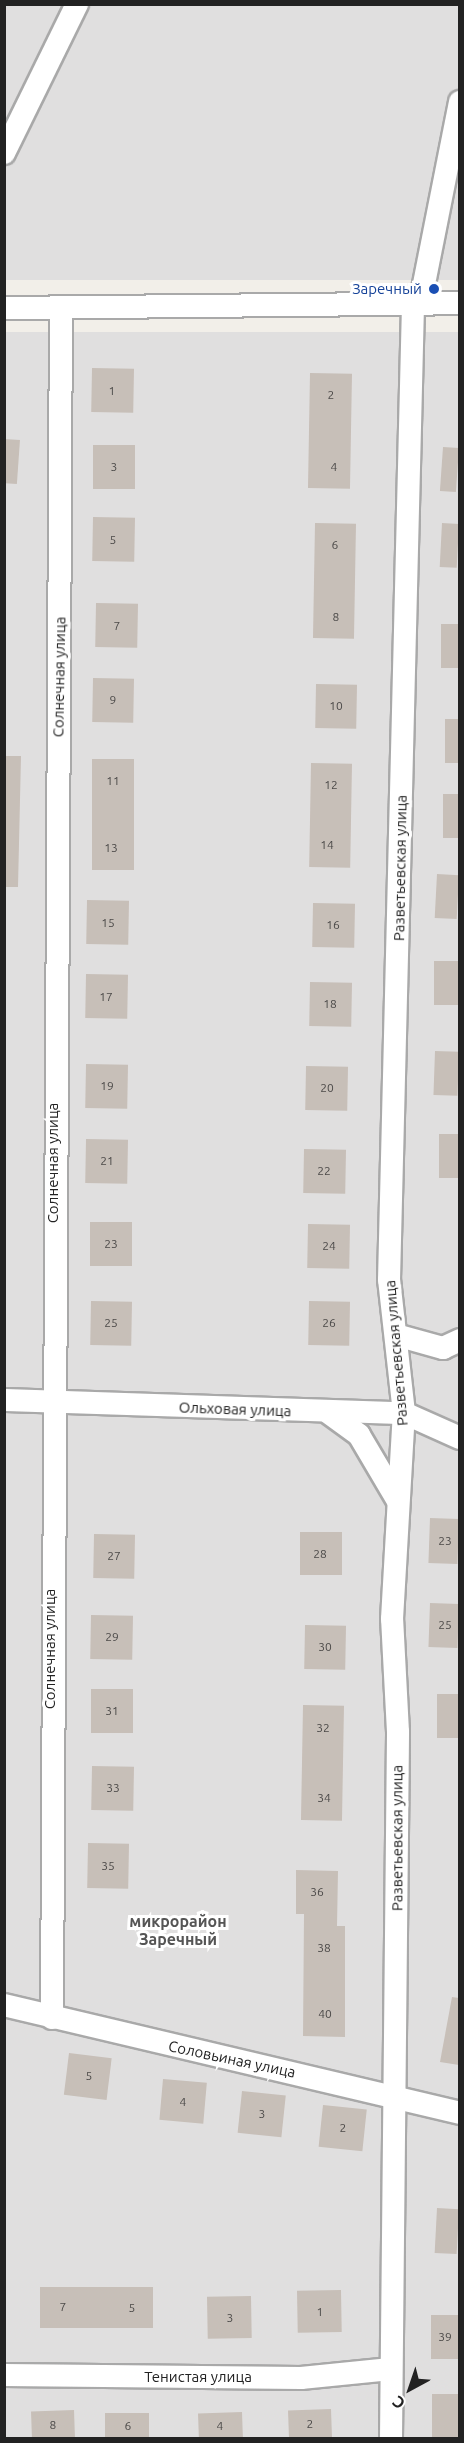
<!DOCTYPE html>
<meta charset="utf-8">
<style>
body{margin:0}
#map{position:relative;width:464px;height:2443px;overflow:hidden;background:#f2efe9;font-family:Ubuntu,sans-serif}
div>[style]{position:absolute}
.residential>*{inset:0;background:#e0dfdf;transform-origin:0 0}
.building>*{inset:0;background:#c7bfb8;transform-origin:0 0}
.roads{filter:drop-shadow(2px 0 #a9a9a9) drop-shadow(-2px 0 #a9a9a9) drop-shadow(0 2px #a9a9a9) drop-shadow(0 -2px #a9a9a9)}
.minor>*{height:22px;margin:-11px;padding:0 11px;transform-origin:11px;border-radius:11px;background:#fff}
.dots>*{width:16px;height:16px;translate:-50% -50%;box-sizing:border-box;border:3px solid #fff;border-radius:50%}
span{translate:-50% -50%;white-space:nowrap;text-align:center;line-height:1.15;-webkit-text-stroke:6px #fff;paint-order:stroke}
.number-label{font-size:12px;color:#4b4948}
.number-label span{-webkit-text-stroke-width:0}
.transit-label{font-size:15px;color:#164399}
.right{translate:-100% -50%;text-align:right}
.street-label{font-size:15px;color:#222}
.neighbourhood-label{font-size:16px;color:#555;font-weight:700}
.frame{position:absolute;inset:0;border:6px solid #222;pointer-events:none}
.north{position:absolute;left:380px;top:2359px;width:60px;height:60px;-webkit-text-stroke:4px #fff;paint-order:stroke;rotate:220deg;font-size:16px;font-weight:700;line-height:24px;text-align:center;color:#222}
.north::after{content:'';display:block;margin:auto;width:21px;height:27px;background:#222;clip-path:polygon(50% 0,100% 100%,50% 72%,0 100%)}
</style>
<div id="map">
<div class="residential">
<div style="left:5px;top:5px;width:454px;height:275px"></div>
<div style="left:459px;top:332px;width:2106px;height:455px;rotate:90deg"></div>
</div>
<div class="building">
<div style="left:92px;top:368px;width:42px;height:44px;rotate:1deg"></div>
<div style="left:310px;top:373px;width:42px;height:115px;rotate:1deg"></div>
<div style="left:4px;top:439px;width:16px;height:44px;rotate:4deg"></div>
<div style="left:93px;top:445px;width:42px;height:44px"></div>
<div style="left:443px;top:447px;width:16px;height:44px;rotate:4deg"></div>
<div style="left:93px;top:517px;width:42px;height:44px;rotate:1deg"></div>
<div style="left:315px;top:523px;width:41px;height:115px;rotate:1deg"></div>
<div style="left:442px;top:523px;width:17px;height:44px;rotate:3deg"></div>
<div style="left:96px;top:603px;width:42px;height:44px;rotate:1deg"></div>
<div style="left:441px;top:624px;width:18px;height:44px"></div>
<div style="left:93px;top:678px;width:41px;height:44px;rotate:1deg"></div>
<div style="left:316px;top:684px;width:41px;height:44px;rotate:1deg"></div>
<div style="left:445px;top:719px;width:14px;height:44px"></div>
<div style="clip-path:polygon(4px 756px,21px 756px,18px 887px,4px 887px)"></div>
<div style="left:92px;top:759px;width:42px;height:111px"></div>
<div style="left:311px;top:763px;width:41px;height:104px;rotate:1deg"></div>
<div style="left:443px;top:794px;width:16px;height:44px"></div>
<div style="left:437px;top:874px;width:22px;height:44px;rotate:3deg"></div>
<div style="left:87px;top:900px;width:42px;height:44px;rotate:1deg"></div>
<div style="left:313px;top:903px;width:42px;height:44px;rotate:1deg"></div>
<div style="left:434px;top:961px;width:25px;height:44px"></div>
<div style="left:86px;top:974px;width:42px;height:44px;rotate:1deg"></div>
<div style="left:310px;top:982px;width:42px;height:44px;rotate:1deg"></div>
<div style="left:435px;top:1051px;width:24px;height:44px;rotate:2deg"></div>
<div style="left:86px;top:1064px;width:42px;height:44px;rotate:1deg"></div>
<div style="left:306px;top:1066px;width:42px;height:44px;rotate:1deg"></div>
<div style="left:439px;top:1134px;width:20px;height:44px"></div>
<div style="left:86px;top:1139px;width:42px;height:44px;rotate:1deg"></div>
<div style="left:304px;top:1149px;width:42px;height:44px;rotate:1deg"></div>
<div style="left:90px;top:1222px;width:42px;height:44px"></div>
<div style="left:308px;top:1224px;width:42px;height:44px;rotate:1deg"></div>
<div style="left:91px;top:1301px;width:41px;height:44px;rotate:1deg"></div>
<div style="left:309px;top:1301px;width:41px;height:44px;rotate:1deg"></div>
<div style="left:430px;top:1518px;width:29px;height:45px;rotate:2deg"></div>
<div style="left:300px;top:1532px;width:42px;height:43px"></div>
<div style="left:94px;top:1534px;width:41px;height:44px;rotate:1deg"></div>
<div style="left:430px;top:1603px;width:29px;height:44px;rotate:2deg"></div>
<div style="left:91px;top:1615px;width:42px;height:44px;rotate:1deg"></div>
<div style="left:305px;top:1625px;width:41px;height:44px;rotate:1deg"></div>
<div style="left:91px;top:1689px;width:42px;height:44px"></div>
<div style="left:437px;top:1694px;width:22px;height:44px"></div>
<div style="left:303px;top:1705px;width:41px;height:115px;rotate:1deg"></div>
<div style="left:92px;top:1766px;width:42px;height:44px;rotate:1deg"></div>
<div style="left:88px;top:1843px;width:41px;height:45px;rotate:1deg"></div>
<div style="clip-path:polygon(296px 1870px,338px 1871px,337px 1926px,345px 1926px,345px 2037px,303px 2036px,304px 1914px,296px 1914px)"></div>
<div style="clip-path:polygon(452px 1997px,459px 1998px,459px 2065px,440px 2062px)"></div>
<div style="left:69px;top:2053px;width:43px;height:42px;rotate:7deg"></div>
<div style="left:163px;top:2079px;width:44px;height:41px;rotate:5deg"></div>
<div style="left:242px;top:2091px;width:44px;height:42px;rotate:6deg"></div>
<div style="left:323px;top:2105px;width:44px;height:42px;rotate:6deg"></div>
<div style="left:437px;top:2208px;width:22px;height:45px;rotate:3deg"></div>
<div style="left:40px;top:2287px;width:113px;height:41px"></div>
<div style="left:341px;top:2290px;width:42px;height:44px;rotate:89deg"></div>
<div style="left:251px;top:2296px;width:42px;height:44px;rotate:89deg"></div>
<div style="left:431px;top:2315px;width:28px;height:44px"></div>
<div style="left:432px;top:2394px;width:27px;height:43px"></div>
<div style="left:331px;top:2409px;width:30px;height:43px;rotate:88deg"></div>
<div style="left:74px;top:2410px;width:29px;height:43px;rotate:88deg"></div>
<div style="left:242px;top:2412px;width:27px;height:44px;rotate:88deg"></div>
<div style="left:105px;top:2413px;width:44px;height:26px"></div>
</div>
<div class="roads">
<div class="minor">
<div style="left:4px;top:153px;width:166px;rotate:-63.9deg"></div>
<div style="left:420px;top:304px;width:206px;rotate:-78.8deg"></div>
<div style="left:4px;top:308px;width:456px;rotate:-0.6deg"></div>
<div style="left:396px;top:1335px;width:49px;rotate:15.5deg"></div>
<div style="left:443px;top:1348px;width:19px;rotate:-25deg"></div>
<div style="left:4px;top:1400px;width:400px;rotate:1.9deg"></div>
<div style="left:404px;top:1413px;width:61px;rotate:24.1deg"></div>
<div style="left:329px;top:1413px;width:37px;rotate:36deg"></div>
<div style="left:359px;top:1435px;width:77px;rotate:59.4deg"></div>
<div style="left:4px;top:2005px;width:469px;rotate:13.3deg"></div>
<div style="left:52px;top:2018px;width:1709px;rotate:-89.7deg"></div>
<div style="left:4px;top:2375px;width:297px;rotate:0.6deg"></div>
<div style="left:301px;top:2378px;width:90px;rotate:-5.7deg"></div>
<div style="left:391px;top:2438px;width:706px;rotate:-89.43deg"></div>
<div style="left:398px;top:1732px;width:113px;rotate:-93deg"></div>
<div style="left:392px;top:1619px;width:206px;rotate:-86.7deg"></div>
<div style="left:404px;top:1413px;width:134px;rotate:-96.4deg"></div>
<div style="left:389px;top:1280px;width:976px;rotate:-88.59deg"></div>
</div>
</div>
<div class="dots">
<div style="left:434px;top:289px;background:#1a4fb4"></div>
</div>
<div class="number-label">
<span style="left:112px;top:391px">1</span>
<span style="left:331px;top:395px">2</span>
<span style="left:114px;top:467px">3</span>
<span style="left:334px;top:467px">4</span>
<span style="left:113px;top:540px">5</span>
<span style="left:335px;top:545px">6</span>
<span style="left:336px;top:617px">8</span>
<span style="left:117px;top:626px">7</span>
<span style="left:113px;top:700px">9</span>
<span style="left:336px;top:706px">10</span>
<span style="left:113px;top:781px">11</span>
<span style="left:331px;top:785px">12</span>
<span style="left:327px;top:845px">14</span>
<span style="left:111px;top:848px">13</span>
<span style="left:108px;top:923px">15</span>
<span style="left:333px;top:925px">16</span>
<span style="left:106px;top:997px">17</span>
<span style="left:330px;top:1004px">18</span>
<span style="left:107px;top:1086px">19</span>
<span style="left:327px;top:1088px">20</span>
<span style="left:107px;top:1161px">21</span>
<span style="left:324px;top:1171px">22</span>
<span style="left:111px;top:1244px">23</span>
<span style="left:329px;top:1246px">24</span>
<span style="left:111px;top:1323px">25</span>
<span style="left:329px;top:1323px">26</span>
<span style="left:445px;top:1541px">23</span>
<span style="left:320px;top:1554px">28</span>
<span style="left:114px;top:1556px">27</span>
<span style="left:445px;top:1625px">25</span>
<span style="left:112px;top:1637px">29</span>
<span style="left:325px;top:1647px">30</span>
<span style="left:112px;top:1711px">31</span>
<span style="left:323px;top:1728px">32</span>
<span style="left:113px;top:1788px">33</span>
<span style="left:324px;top:1798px">34</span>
<span style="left:108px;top:1866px">35</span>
<span style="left:317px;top:1892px">36</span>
<span style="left:324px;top:1948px">38</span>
<span style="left:325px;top:2014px">40</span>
<span style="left:89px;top:2076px">5</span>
<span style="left:183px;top:2102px">4</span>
<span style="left:262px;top:2114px">3</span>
<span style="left:343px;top:2128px">2</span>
<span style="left:63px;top:2307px">7</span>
<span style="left:132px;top:2308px">5</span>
<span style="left:320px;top:2312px">1</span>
<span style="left:230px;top:2318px">3</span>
<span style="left:445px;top:2337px">39</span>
<span style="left:310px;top:2424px">2</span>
<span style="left:53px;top:2425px">8</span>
<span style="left:128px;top:2426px">6</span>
<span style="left:220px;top:2426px">4</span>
</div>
<div class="transit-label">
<span class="right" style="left:422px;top:289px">Заречный</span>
</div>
<div class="street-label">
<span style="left:59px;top:677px;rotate:-89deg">Солнечная улица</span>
<span style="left:400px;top:868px;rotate:-89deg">Разветьевская улица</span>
<span style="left:53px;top:1163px;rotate:-90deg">Солнечная улица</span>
<span style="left:396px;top:1353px;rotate:-95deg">Разветьевская улица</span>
<span style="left:235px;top:1409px;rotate:2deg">Ольховая улица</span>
<span style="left:50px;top:1649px;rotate:-90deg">Солнечная улица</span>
<span style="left:397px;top:1838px;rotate:-90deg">Разветьевская улица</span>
<span style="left:232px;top:2059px;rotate:12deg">Соловьиная улица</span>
<span style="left:198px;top:2377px">Тенистая улица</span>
</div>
<div class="neighbourhood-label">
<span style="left:178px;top:1930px">микрорайон<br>Заречный</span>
</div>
<div class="frame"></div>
<div class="north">С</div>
</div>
